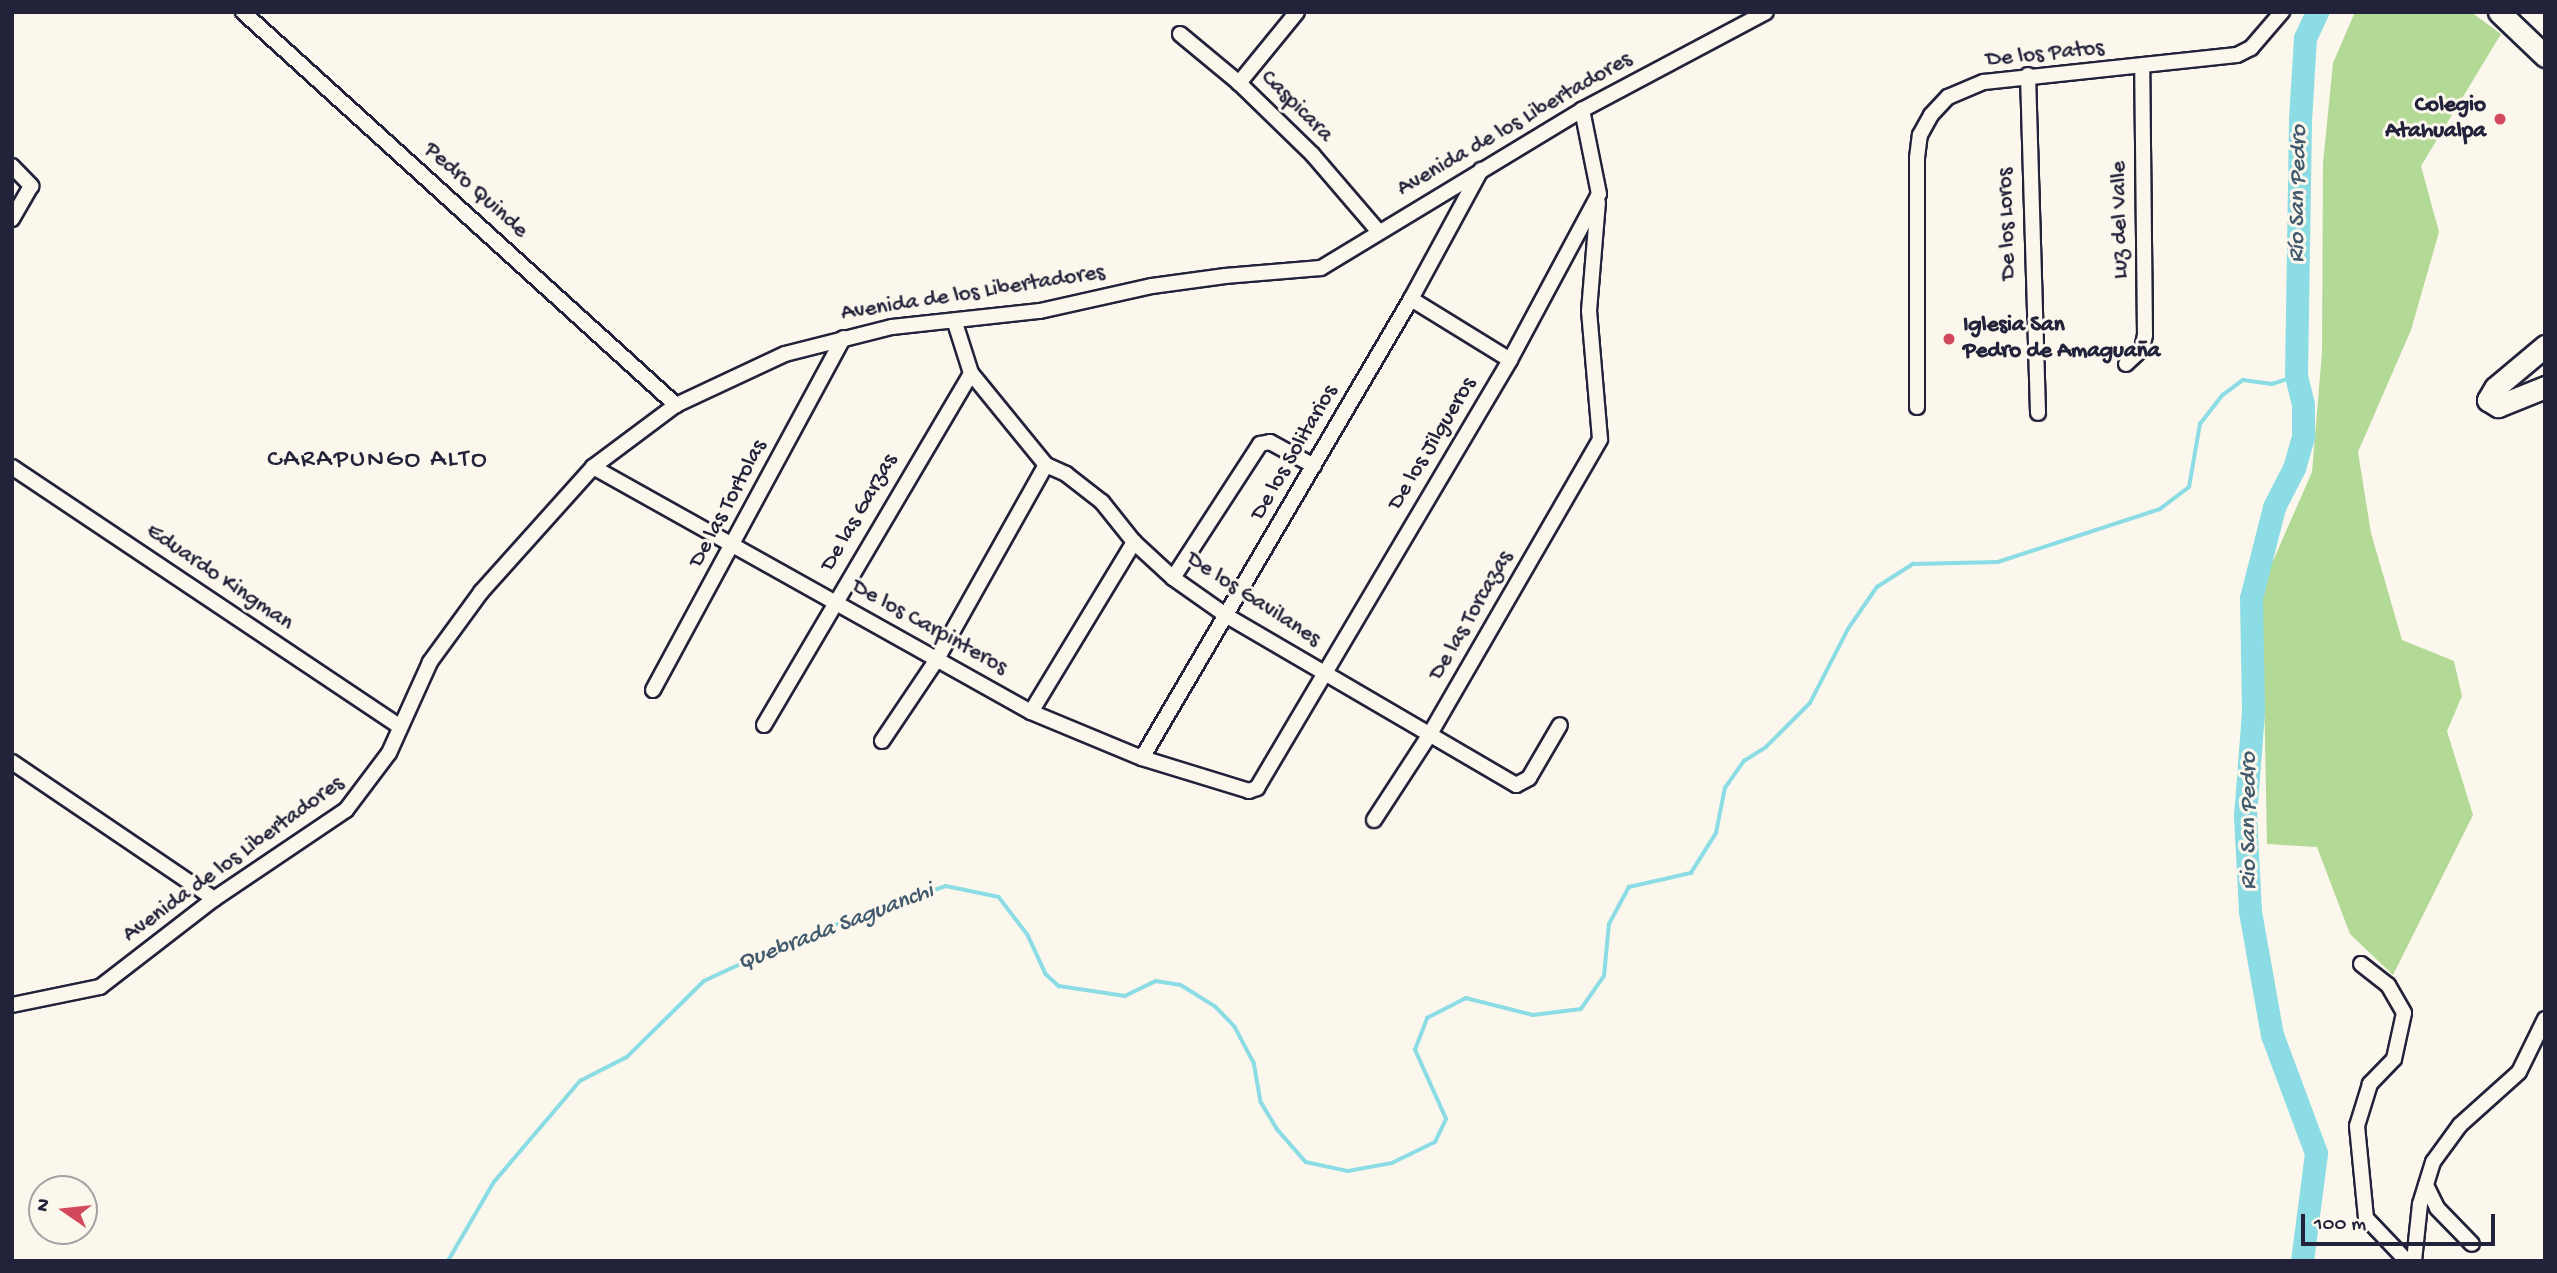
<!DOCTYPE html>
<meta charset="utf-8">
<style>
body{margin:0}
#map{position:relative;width:2557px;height:1273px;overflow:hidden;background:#fbf7ec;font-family:"Gochi Hand",sans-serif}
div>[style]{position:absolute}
.green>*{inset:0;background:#b2d995}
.stream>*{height:3.5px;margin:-1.75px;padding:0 1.75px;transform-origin:1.75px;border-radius:1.75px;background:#8bdce4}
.river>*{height:23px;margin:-11.5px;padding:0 11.5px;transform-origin:11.5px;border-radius:11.5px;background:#8bdce4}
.roads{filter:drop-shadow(2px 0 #22223b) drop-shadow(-2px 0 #22223b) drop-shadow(0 2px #22223b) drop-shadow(0 -2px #22223b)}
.street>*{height:14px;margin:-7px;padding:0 7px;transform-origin:7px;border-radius:7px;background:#fbf7ec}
.secondary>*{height:21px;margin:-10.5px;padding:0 10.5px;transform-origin:10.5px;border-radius:10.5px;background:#fbf7ec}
.dots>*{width:19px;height:19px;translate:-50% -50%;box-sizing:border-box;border:4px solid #fbf7ec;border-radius:50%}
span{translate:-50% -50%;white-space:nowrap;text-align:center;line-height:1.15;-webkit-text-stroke:6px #fbf7ec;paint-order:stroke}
.street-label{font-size:23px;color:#22223b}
.poi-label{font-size:23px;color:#22223b;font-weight:700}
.right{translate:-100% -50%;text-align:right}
.left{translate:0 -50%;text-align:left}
.water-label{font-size:24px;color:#425a6e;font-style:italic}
.quarter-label{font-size:26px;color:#22223b;letter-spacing:2px}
.frame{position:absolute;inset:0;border:14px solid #22223b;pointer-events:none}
.north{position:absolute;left:28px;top:1175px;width:70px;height:70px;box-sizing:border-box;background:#fbf7ec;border:2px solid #a4a2a5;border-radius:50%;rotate:284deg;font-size:19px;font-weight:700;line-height:28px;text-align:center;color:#22223b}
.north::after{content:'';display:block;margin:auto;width:24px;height:32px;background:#d1495b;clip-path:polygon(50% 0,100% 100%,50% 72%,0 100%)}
.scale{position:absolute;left:2301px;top:1214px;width:194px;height:32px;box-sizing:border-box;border:4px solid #22223b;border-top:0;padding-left:9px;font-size:21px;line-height:24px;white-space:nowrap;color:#22223b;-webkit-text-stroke:5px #fbf7ec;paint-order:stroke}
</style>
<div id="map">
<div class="green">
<div style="clip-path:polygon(2355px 12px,2471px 12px,2501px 34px,2421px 166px,2439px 232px,2411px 330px,2358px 452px,2371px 533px,2402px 640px,2454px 661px,2462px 696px,2447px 731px,2473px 815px,2393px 975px,2350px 934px,2317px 847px,2267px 844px,2262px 586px,2312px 472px,2322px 352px,2323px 163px,2333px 63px)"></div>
</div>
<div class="stream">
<div style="left:448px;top:1261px;width:91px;rotate:-59.8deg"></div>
<div style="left:494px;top:1182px;width:133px;rotate:-49.6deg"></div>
<div style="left:580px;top:1081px;width:53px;rotate:-27.1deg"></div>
<div style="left:627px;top:1057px;width:108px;rotate:-44.6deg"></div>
<div style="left:704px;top:981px;width:97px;rotate:-25deg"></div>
<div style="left:792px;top:940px;width:163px;rotate:-19.3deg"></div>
<div style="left:946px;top:886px;width:54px;rotate:11.7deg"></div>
<div style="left:999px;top:897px;width:48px;rotate:52.7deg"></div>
<div style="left:1028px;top:935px;width:43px;rotate:65.2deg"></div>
<div style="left:1046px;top:974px;width:18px;rotate:43deg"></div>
<div style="left:1059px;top:986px;width:67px;rotate:8.6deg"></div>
<div style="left:1125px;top:996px;width:34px;rotate:-26deg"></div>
<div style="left:1156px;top:981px;width:25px;rotate:9deg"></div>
<div style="left:1181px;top:985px;width:40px;rotate:32deg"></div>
<div style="left:1215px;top:1006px;width:29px;rotate:46deg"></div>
<div style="left:1235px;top:1027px;width:40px;rotate:62deg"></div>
<div style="left:1254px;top:1062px;width:41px;rotate:80.1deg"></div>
<div style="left:1261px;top:1102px;width:31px;rotate:59deg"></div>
<div style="left:1277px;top:1129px;width:44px;rotate:48.7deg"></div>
<div style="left:1306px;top:1162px;width:43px;rotate:12.1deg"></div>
<div style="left:1348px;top:1171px;width:45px;rotate:-10.3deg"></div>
<div style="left:1392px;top:1163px;width:48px;rotate:-26deg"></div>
<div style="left:1435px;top:1142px;width:25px;rotate:-64deg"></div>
<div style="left:1446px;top:1119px;width:76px;rotate:-114.2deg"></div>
<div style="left:1415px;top:1050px;width:34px;rotate:-69deg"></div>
<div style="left:1427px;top:1018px;width:44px;rotate:-27.1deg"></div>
<div style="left:1466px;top:998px;width:69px;rotate:14.2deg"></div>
<div style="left:1533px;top:1015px;width:48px;rotate:-7.1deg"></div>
<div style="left:1581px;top:1009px;width:40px;rotate:-55.1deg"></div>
<div style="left:1604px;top:976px;width:52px;rotate:-84.5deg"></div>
<div style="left:1609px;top:924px;width:42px;rotate:-61.6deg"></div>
<div style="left:1629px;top:887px;width:64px;rotate:-12.7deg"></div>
<div style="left:1691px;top:873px;width:47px;rotate:-58deg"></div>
<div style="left:1716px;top:833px;width:46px;rotate:-78.7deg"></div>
<div style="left:1725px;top:788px;width:33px;rotate:-55deg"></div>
<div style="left:1744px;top:761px;width:26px;rotate:-32deg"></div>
<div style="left:1766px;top:747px;width:62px;rotate:-45deg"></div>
<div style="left:1810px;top:703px;width:83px;rotate:-62.8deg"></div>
<div style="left:1848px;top:629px;width:51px;rotate:-55.4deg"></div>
<div style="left:1877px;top:587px;width:43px;rotate:-32.6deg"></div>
<div style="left:1913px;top:564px;width:85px;rotate:-1.3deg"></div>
<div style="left:1998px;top:562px;width:170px;rotate:-18.1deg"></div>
<div style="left:2160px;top:509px;width:36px;rotate:-37deg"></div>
<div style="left:2189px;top:487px;width:64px;rotate:-80.1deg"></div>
<div style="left:2200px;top:424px;width:37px;rotate:-52deg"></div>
<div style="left:2223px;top:395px;width:25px;rotate:-37deg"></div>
<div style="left:2243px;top:380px;width:29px;rotate:8deg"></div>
<div style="left:2272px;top:384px;width:25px;rotate:-18deg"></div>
</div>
<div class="river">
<div style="left:2302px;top:1261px;width:109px;rotate:-82.6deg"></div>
<div style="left:2316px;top:1153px;width:126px;rotate:-110.4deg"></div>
<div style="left:2272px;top:1035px;width:126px;rotate:-100.1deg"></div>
<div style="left:2250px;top:911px;width:95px;rotate:-93deg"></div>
<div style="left:2245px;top:816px;width:105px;rotate:-85.6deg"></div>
<div style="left:2253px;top:711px;width:113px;rotate:-91deg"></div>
<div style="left:2251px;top:598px;width:94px;rotate:-75.8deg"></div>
<div style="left:2274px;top:507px;width:44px;rotate:-62.9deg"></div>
<div style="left:2294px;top:468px;width:32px;rotate:-74deg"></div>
<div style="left:2303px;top:437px;width:33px;rotate:-90deg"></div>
<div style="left:2303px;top:404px;width:29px;rotate:-104deg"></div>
<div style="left:2296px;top:376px;width:256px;rotate:-89.1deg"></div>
<div style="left:2300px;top:120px;width:82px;rotate:-86.5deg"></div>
<div style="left:2305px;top:38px;width:29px;rotate:-65deg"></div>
</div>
<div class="roads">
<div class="street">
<div style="left:243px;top:12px;width:585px;rotate:42.23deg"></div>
<div style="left:1297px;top:12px;width:92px;rotate:129.2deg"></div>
<div style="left:1239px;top:83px;width:103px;rotate:44.2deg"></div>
<div style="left:1313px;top:155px;width:101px;rotate:49.4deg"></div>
<div style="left:1180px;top:34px;width:77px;rotate:39.7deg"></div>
<div style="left:2028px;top:75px;width:338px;rotate:88.3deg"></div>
<div style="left:12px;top:166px;width:28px;rotate:46deg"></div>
<div style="left:31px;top:186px;width:38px;rotate:120deg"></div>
<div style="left:1411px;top:299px;width:116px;rotate:31.6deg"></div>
<div style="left:2126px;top:364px;width:22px;rotate:-43deg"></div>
<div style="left:2142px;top:349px;width:14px;rotate:-78deg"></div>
<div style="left:2145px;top:335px;width:267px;rotate:-90.6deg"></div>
<div style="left:971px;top:373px;width:119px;rotate:50.8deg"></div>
<div style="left:1046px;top:465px;width:22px;rotate:24deg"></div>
<div style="left:1066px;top:474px;width:46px;rotate:37.9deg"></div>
<div style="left:1102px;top:502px;width:51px;rotate:51.3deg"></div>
<div style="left:1134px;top:542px;width:53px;rotate:42.7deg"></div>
<div style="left:1173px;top:578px;width:66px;rotate:35.1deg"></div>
<div style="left:1227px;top:616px;width:335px;rotate:30.3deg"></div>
<div style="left:1516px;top:785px;width:15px;rotate:-28deg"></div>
<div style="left:1529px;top:778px;width:61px;rotate:-59.7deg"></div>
<div style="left:1917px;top:407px;width:249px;rotate:-90deg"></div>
<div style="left:1917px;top:158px;width:23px;rotate:-83deg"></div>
<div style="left:1920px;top:135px;width:23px;rotate:-61deg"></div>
<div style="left:1931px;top:115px;width:25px;rotate:-47deg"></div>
<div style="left:1948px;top:97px;width:39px;rotate:-23deg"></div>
<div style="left:1984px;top:82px;width:254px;rotate:-6.1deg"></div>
<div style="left:2237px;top:55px;width:16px;rotate:-27deg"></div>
<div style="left:2251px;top:48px;width:48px;rotate:-49.3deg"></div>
<div style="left:12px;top:467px;width:467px;rotate:33.8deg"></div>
<div style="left:593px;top:467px;width:502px;rotate:29.22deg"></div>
<div style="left:1031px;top:712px;width:120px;rotate:22.5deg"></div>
<div style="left:1142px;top:758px;width:112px;rotate:17.1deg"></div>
<div style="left:1249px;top:791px;width:9px;rotate:-21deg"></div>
<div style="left:1257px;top:788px;width:497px;rotate:-59.4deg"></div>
<div style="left:1510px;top:360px;width:188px;rotate:-61.8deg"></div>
<div style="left:1599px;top:194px;width:86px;rotate:-101.4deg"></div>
<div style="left:1173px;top:578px;width:160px;rotate:-57deg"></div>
<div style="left:1260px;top:444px;width:10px;rotate:-11deg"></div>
<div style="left:1270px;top:442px;width:50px;rotate:28.6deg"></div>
<div style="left:653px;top:690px;width:400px;rotate:-61.6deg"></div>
<div style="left:1031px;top:712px;width:199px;rotate:-58.8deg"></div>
<div style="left:764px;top:725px;width:408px;rotate:-59.5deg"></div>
<div style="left:971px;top:373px;width:52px;rotate:-107.7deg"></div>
<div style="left:882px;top:741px;width:99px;rotate:-56.1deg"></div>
<div style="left:937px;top:659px;width:223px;rotate:-60.7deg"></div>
<div style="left:1142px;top:758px;width:532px;rotate:-59.63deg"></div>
<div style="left:1411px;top:299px;width:147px;rotate:-61.5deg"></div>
<div style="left:12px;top:762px;width:244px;rotate:34.1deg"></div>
<div style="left:1374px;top:820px;width:103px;rotate:-56.9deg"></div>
<div style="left:1430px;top:734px;width:340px;rotate:-60deg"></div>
<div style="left:1600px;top:439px;width:128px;rotate:-94.9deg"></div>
<div style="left:1589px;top:311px;width:109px;rotate:-85.3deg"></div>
<div style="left:2361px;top:964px;width:34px;rotate:38deg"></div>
<div style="left:2388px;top:985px;width:32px;rotate:60deg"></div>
<div style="left:2404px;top:1013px;width:47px;rotate:102.3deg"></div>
<div style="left:2394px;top:1059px;width:35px;rotate:134deg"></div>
<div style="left:2370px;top:1084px;width:44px;rotate:107.2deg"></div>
<div style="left:2357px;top:1126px;width:92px;rotate:84.4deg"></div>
<div style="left:2366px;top:1218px;width:59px;rotate:46.4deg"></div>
<div style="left:12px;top:1005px;width:90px;rotate:-11.6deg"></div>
<div style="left:100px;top:987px;width:144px;rotate:-37.7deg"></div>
<div style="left:214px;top:899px;width:159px;rotate:-34deg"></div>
<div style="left:346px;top:810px;width:71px;rotate:-53deg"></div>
<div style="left:389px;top:753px;width:100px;rotate:-65.7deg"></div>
<div style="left:430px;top:662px;width:87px;rotate:-53.9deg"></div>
<div style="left:481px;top:592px;width:168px;rotate:-48.1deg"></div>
<div style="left:593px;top:467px;width:104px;rotate:-36.8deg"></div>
<div style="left:676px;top:405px;width:120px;rotate:-25.1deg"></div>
<div style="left:785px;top:354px;width:110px;rotate:-14.2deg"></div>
<div style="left:892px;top:327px;width:149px;rotate:-6.2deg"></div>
<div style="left:1040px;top:311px;width:115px;rotate:-12.6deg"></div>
<div style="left:1152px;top:286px;width:74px;rotate:-7.8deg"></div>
<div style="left:1225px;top:276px;width:96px;rotate:-4.8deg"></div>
<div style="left:1321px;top:268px;width:305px;rotate:-31.2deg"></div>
<div style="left:1582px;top:110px;width:208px;rotate:-28deg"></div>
<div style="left:2426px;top:1185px;width:25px;rotate:64deg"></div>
<div style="left:2437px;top:1208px;width:50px;rotate:45.8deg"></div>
<div style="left:2414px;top:1261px;width:57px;rotate:-84deg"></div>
<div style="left:2420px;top:1204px;width:44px;rotate:-72.8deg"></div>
<div style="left:2433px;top:1162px;width:46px;rotate:-53.9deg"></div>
<div style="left:2460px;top:1125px;width:79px;rotate:-41.9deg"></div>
<div style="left:2519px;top:1072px;width:59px;rotate:-63.9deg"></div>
</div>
<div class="secondary">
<div style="left:2499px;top:12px;width:64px;rotate:43.7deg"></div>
<div style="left:2545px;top:346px;width:65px;rotate:140deg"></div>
<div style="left:2495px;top:388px;width:14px;rotate:120deg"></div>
<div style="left:2488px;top:400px;width:12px;rotate:31deg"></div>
<div style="left:2498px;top:406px;width:51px;rotate:-22deg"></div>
</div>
</div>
<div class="dots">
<div style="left:2500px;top:119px;background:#d1495b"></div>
<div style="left:1949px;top:339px;background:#d1495b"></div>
</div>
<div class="street-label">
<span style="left:2045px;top:55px;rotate:-6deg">De los Patos</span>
<span style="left:1296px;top:107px;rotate:45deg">Caspicara</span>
<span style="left:1515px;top:125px;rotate:-30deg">Avenida de los Libertadores</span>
<span style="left:475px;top:191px;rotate:42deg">Pedro Quinde</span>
<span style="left:2121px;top:220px;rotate:-91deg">Luz del Valle</span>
<span style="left:2008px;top:224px;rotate:-92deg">De los Loros</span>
<span style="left:973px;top:294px;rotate:-9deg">Avenida de los Libertadores</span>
<span style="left:1433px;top:444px;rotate:-59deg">De los Jilgueros</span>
<span style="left:1295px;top:453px;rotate:-60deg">De los Solitarios</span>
<span style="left:729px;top:504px;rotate:-62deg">De las Tortolas</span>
<span style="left:860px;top:513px;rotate:-60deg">De las Garzas</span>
<span style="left:219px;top:578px;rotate:34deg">Eduardo Kingman</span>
<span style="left:1253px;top:600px;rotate:33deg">De los Gavilanes</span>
<span style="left:1472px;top:616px;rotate:-60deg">De las Torcazas</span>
<span style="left:929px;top:628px;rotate:29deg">De los Carpinteros</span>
<span style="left:234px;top:860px;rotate:-36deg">Avenida de los Libertadores</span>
</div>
<div class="poi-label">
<span class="right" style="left:2486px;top:119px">Colegio<br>Atahualpa</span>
<span class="left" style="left:1963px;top:339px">Iglesia San<br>Pedro de Amaguaña</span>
</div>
<div class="water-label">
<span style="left:2299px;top:194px;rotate:-89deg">Río San Pedro</span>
<span style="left:2250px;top:821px;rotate:-90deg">Rio San Pedro</span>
<span style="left:836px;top:928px;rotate:-21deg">Quebrada Saguanchi</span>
</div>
<div class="quarter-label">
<span style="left:378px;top:461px">CARAPUNGO ALTO</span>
</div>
<div class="frame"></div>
<div class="north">N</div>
<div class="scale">100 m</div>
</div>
